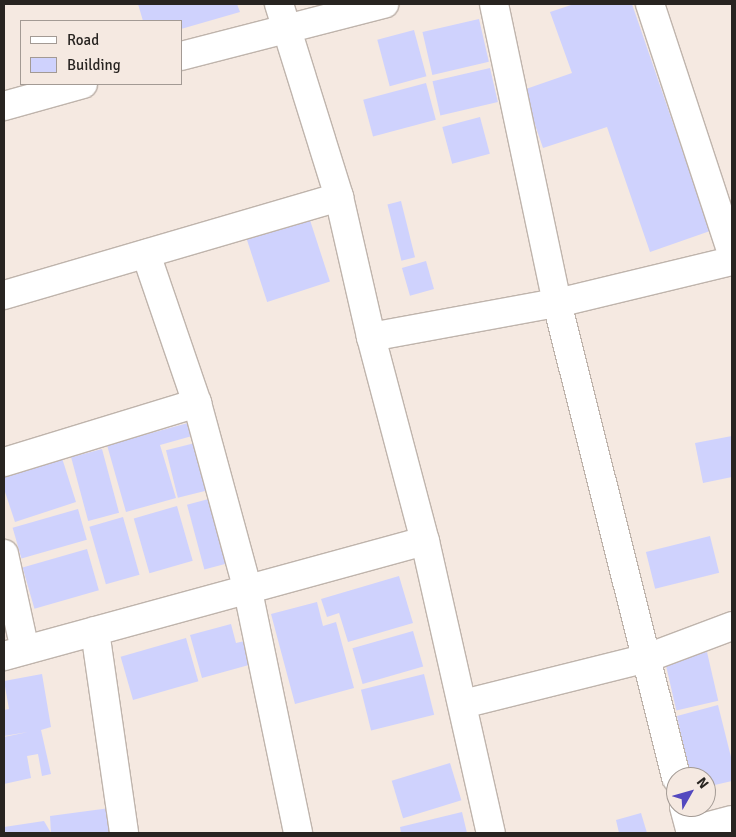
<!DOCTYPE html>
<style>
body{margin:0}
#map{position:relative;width:736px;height:837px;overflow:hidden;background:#f5e9e1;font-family:Signika,sans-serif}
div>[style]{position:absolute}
.building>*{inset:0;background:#cfd2fd;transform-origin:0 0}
.roads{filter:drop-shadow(1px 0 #bfb4ac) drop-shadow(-1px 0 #bfb4ac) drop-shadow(0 1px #bfb4ac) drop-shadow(0 -1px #bfb4ac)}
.minor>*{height:28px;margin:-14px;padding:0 14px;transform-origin:14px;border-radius:14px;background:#fff}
.tertiary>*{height:28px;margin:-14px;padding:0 14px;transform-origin:14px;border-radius:14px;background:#fff}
span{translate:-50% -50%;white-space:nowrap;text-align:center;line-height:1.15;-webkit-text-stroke:4px #f5e9e1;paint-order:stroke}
.frame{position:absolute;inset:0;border:5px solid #282421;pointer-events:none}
.legend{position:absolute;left:20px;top:20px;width:162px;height:65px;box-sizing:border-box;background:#f5e9e1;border:1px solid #a39a94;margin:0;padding:6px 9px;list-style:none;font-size:15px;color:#282421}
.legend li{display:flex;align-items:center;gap:10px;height:25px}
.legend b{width:25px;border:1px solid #a39a94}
.north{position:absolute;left:666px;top:767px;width:50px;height:50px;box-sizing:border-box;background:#f5e9e1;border:1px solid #a39a94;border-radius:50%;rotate:52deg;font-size:14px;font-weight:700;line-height:20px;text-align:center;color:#282421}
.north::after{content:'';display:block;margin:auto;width:18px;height:22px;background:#5348bf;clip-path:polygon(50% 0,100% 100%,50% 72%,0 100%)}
</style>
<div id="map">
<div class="building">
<div style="clip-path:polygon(138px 4px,237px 4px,240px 12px,181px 29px,181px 21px,143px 21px)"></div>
<div style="clip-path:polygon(574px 4px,632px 4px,710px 231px,650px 252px,607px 127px,543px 148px,523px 90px,572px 73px,550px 12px)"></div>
<div style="left:479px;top:19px;width:44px;height:58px;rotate:77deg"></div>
<div style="left:414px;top:30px;width:48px;height:38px;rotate:75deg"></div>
<div style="left:490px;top:68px;width:35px;height:59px;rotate:77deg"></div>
<div style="left:426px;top:83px;width:38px;height:65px;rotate:75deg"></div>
<div style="left:480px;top:117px;width:38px;height:39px;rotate:75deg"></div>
<div style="left:401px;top:201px;width:58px;height:14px;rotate:76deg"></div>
<div style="left:308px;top:214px;width:71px;height:66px;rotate:72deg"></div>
<div style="left:426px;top:261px;width:29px;height:25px;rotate:74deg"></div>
<div style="clip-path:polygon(188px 423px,192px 436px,160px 445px,176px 498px,126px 512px,107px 445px)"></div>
<div style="clip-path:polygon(732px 436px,732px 477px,703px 483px,695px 443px)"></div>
<div style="left:199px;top:442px;width:49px;height:34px;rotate:76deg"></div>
<div style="left:102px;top:449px;width:66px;height:32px;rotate:75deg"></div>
<div style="clip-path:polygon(62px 458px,76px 502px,15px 522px,4px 489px,4px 477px)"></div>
<div style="left:216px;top:497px;width:67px;height:30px;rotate:75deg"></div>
<div style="left:177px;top:506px;width:57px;height:45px;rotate:74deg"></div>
<div style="left:78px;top:509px;width:32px;height:68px;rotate:74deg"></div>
<div style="left:123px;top:517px;width:60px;height:35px;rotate:74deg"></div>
<div style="left:710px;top:536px;width:38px;height:66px;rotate:76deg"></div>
<div style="left:87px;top:549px;width:43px;height:67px;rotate:74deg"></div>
<div style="clip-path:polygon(399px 576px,413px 623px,348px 642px,339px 613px,327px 617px,321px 599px)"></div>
<div style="clip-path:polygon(317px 602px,323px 626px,336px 622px,354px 688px,295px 704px,271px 614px)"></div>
<div style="clip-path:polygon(231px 624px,236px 643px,249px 640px,256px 663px,202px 678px,190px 635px)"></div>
<div style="left:413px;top:631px;width:37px;height:63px;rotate:74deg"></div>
<div style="left:186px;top:638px;width:45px;height:68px;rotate:74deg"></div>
<div style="left:707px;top:652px;width:50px;height:43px;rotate:77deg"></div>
<div style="clip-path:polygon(42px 674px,51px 727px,41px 730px,51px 774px,42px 776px,38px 754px,27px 756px,31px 778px,4px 784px,4px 737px,28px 732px,4px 736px,4px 710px,9px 709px,4px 681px)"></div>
<div style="left:424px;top:674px;width:42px;height:65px;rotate:76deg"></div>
<div style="clip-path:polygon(718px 705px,732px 761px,732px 781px,706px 787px,706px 777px,690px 777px,677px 716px)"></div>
<div style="left:450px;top:763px;width:39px;height:61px;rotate:73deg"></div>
<div style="clip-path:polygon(110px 808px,114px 833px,51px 833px,50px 816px)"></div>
<div style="clip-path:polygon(462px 812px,467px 833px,401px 833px,400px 827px)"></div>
<div style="clip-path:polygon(641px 813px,647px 833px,619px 833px,616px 820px)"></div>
<div style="clip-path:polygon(44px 821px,51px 833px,4px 833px,4px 827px)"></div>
</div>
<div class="roads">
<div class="minor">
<div style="left:279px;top:4px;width:202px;rotate:72.7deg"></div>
<div style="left:339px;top:197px;width:144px;rotate:77.1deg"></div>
<div style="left:371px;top:337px;width:211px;rotate:75.2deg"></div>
<div style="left:425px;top:541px;width:299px;rotate:77.3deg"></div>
<div style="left:494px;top:4px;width:306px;rotate:78.1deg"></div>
<div style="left:557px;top:303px;width:490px;rotate:75.9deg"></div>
<div style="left:650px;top:4px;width:262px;rotate:71.8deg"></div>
<div style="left:146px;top:254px;width:157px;rotate:71.1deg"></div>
<div style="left:197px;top:403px;width:195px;rotate:74.8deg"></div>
<div style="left:248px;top:591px;width:247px;rotate:78.3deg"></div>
<div style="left:4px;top:295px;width:349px;rotate:-16.3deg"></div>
<div style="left:371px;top:337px;width:189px;rotate:-10.4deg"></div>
<div style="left:557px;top:303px;width:180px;rotate:-13.5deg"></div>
<div style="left:4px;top:462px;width:202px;rotate:-17deg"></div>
<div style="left:4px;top:554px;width:98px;rotate:77.7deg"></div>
<div style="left:95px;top:631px;width:204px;rotate:81.8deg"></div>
<div style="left:4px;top:656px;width:436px;rotate:-15.3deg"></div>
<div style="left:463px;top:704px;width:190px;rotate:-14deg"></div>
<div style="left:647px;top:658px;width:91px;rotate:-20.6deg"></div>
<div style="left:684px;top:807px;width:27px;rotate:75deg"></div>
<div style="left:690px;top:831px;width:43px;rotate:-14.7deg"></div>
</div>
<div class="tertiary">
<div style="left:181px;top:56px;width:210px;rotate:-14.4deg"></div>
<div style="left:4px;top:106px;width:82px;rotate:-15.6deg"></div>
</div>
</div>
<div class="frame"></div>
<ul class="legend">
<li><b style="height:6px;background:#fff"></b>Road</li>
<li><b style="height:14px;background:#cfd2fd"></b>Building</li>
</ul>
<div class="north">N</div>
</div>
